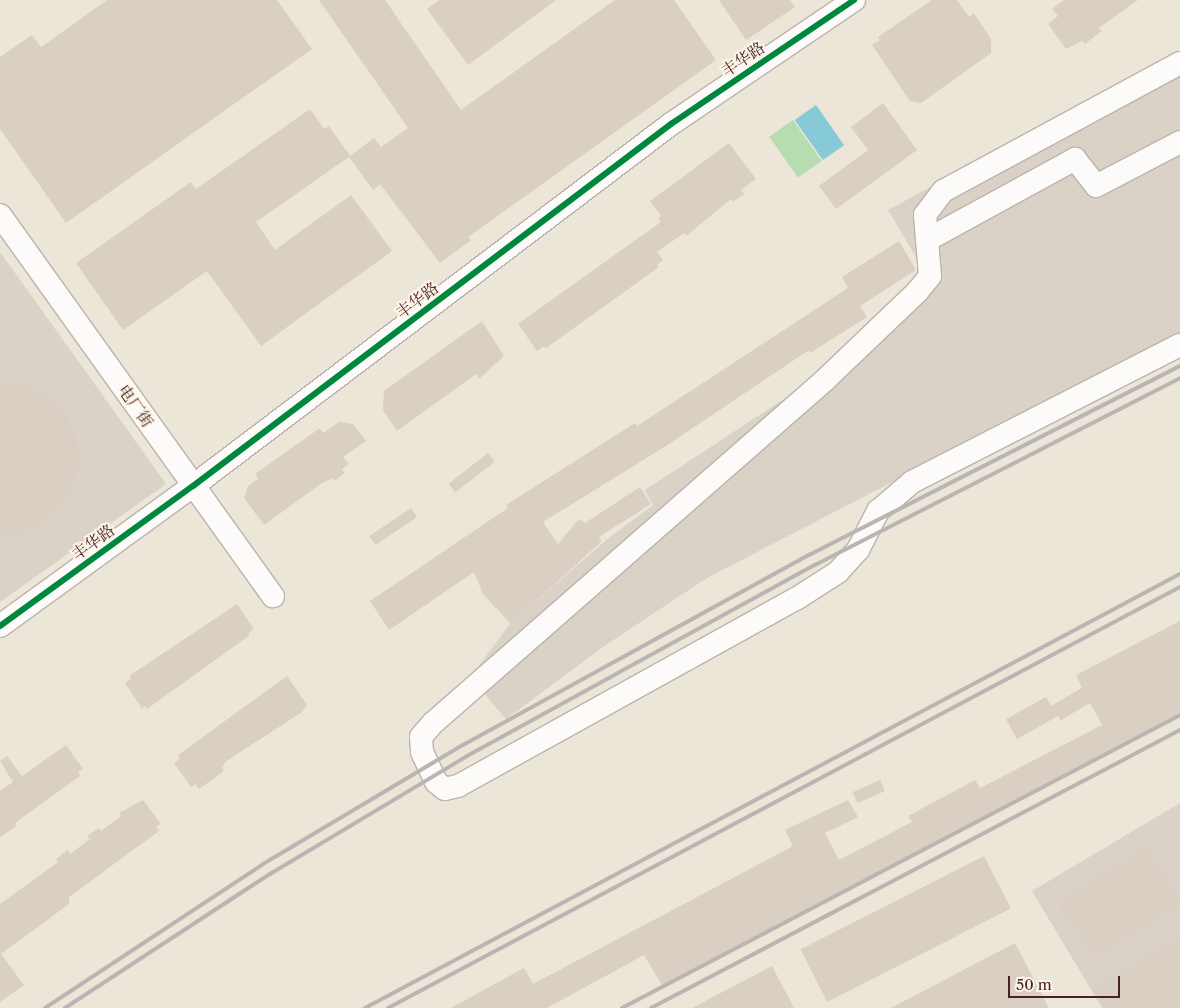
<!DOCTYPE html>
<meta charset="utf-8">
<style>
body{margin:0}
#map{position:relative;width:1180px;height:1008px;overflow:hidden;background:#ebe6d8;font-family:"Libre Caslon Text","Noto Serif SC",serif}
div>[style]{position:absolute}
.industrial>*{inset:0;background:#dad2c7}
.green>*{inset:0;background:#b7dcb0;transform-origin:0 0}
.water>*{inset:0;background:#86cad8;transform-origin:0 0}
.building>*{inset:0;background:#dacfc3;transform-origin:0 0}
.roads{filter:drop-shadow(1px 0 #bbb4ac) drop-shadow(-1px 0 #bbb4ac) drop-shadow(0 1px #bbb4ac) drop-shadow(0 -1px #bbb4ac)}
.minor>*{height:22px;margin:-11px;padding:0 11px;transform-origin:11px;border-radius:11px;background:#fcfbf9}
.rail>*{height:4px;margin:-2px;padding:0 2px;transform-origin:2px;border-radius:2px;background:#bab4b3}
.cycleway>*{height:6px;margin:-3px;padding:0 3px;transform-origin:3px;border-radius:3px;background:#00873e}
span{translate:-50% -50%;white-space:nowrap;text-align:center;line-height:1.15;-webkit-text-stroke:4px #fcf5e5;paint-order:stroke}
.street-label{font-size:16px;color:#4a1f2b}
.scale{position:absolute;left:1008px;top:976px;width:112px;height:22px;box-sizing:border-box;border:2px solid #4a1f2b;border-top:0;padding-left:6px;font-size:15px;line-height:18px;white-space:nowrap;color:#4a1f2b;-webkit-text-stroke:4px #fcf5e5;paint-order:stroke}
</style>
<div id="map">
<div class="industrial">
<div style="clip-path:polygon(1180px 52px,1180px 333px,707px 578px,603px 647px,506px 719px,503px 716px,471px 677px,508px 626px,606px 540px,653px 505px,645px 490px,793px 393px,922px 277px,921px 265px,888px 210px)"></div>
<div style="clip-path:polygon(0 252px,166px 484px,0 602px)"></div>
<div style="clip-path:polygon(1180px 803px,1180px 1008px,1102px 1008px,1032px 891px)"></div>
</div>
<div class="green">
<div style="left:793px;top:120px;width:50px;height:29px;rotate:55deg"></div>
</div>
<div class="water">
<div style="left:816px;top:105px;width:49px;height:26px;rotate:55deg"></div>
</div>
<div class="building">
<div style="clip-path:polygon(107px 0,277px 0,312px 49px,66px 223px,0 129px,0 57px,32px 35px,41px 47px)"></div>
<div style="clip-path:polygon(319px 0,385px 0,461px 110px,615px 0,674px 0,716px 60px,468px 237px,471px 240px,440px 263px,380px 184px,373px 190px,349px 157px,256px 222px,275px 250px,351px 195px,392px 251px,261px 346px,207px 271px,123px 330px,76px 263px,191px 182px,196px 189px,310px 109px,324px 129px,329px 126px,350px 156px,374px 138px,381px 147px,408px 128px)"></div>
<div style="clip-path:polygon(439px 0,556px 0,468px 65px,427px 9px)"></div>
<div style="clip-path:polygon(719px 0,790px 0,795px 7px,746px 40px)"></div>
<div style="clip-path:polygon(932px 0,957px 0,969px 17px,974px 13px,991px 39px,991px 53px,921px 103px,910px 101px,872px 45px,880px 40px,878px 37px)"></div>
<div style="clip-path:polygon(1064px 0,1138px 0,1099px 28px,1102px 31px,1085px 44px,1082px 41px,1066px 49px,1048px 24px,1058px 16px,1052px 9px)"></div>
<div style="clip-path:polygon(883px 103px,917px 150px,836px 209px,819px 186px,868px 150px,851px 127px)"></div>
<div style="clip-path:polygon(729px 143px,756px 179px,741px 190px,744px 194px,733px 202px,731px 199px,686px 236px,684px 233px,657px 252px,663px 260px,657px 265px,659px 267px,546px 348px,544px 346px,537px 351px,518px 324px,661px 222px,658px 218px,661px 216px,650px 201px)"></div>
<div style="clip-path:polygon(899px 241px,916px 270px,860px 306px,867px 317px,810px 353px,809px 350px,669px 444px,543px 522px,558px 544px,579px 519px,585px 523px,640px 487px,651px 504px,599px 537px,602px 541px,511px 624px,483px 594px,474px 572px,389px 630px,370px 601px,508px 508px,506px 505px,635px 423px,637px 426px,848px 288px,842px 277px)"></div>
<div style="clip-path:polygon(482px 321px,504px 356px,479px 379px,476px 374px,397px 431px,383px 410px,384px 391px)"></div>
<div style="clip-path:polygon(0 381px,23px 383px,46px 395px,65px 412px,76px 435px,79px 461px,74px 486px,61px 508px,42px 525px,18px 534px,0 536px)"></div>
<div style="clip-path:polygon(339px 422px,353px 424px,366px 441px,343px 457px,349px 464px,342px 469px,345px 473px,334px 481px,333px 478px,322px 483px,264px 525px,244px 498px,248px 486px,258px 479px,255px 474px,320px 428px,323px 433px)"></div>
<div style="left:488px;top:453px;width:11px;height:50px;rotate:52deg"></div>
<div style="left:411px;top:508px;width:11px;height:50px;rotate:56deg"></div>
<div style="clip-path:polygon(237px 604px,254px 629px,248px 633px,250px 635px,147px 709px,145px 706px,142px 709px,125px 683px,131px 679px,129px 676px)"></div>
<div style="clip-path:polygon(1180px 621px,1180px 713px,662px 985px,644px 955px,547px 1008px,451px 1008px,524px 968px,533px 984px,793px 846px,785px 830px,848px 800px,858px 817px,825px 833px,839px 860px,912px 822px,908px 816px,975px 780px,980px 788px,1102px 725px,1090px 703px,1061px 720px,1058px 716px,1017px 739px,1006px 719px,1046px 697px,1051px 706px,1082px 688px,1076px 675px)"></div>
<div style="clip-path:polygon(287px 676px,307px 705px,302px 712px,225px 762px,222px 768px,224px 771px,199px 789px,195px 784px,191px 787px,174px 763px,180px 759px,178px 755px)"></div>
<div style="clip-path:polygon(66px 745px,83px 769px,78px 772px,80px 776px,15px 823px,17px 826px,0 837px,0 791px,13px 782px,0 761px,7px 756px,22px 776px)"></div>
<div style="left:880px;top:780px;width:12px;height:30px;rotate:66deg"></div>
<div style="clip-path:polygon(143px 800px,161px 824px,156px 827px,159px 831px,69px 897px,69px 904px,1px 954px,24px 985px,0 1002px,0 904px,58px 862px,56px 859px,68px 850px,70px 854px,90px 839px,87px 836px,99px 828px,101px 831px,121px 816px,119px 813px)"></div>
<div style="clip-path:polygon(1146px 846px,1180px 899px,1180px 905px,1093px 959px,1056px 902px)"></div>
<div style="left:984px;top:856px;width:59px;height:206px;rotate:63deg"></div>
<div style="clip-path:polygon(1180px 936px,1180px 1008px,1105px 1008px,1093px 988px)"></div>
<div style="clip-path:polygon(1015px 943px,1049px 1008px,891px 1008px,971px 966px)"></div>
<div style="clip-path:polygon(772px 966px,794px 1008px,692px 1008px)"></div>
</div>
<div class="roads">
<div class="minor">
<div style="left:1180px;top:63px;width:269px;rotate:151.6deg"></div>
<div style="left:943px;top:191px;width:30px;rotate:127deg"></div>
<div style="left:925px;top:215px;width:61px;rotate:85.3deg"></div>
<div style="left:930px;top:276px;width:19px;rotate:129deg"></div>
<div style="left:918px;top:291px;width:129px;rotate:136.3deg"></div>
<div style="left:825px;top:380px;width:521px;rotate:138.81deg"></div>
<div style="left:433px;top:723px;width:18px;rotate:131deg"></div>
<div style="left:421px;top:737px;width:15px;rotate:86deg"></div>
<div style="left:422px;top:752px;width:33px;rotate:65deg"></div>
<div style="left:436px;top:782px;width:11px;rotate:38deg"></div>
<div style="left:445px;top:789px;width:13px;rotate:-13deg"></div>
<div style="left:458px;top:786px;width:386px;rotate:-29deg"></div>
<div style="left:796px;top:599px;width:50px;rotate:-32.7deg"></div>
<div style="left:838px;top:572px;width:30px;rotate:-48deg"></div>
<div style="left:858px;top:550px;width:44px;rotate:-62.9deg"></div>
<div style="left:878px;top:511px;width:45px;rotate:-40.5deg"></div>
<div style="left:912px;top:482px;width:301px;rotate:-27.1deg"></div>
<div style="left:0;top:215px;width:469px;rotate:54.4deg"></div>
<div style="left:927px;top:240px;width:169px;rotate:-28.7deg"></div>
<div style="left:1075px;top:159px;width:34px;rotate:52deg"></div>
<div style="left:1096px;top:186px;width:95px;rotate:-27.6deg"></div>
<div style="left:0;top:626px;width:238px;rotate:-36deg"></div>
<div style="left:193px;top:486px;width:600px;rotate:-37.14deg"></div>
<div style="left:671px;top:124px;width:221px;rotate:-34.1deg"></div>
</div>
</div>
<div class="rail">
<div style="left:45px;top:1008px;width:261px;rotate:-33.4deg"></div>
<div style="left:263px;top:864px;width:233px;rotate:-30.8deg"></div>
<div style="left:463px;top:745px;width:395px;rotate:-28.8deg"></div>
<div style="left:809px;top:555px;width:416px;rotate:-27deg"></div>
<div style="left:65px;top:1008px;width:245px;rotate:-33.2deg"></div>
<div style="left:270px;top:874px;width:230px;rotate:-30.9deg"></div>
<div style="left:467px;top:756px;width:397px;rotate:-28.8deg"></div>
<div style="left:815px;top:565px;width:410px;rotate:-27.1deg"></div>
<div style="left:365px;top:1008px;width:923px;rotate:-28.04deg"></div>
<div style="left:388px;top:1008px;width:897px;rotate:-27.99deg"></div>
<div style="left:622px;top:1008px;width:630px;rotate:-27.7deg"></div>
<div style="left:651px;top:1008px;width:598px;rotate:-27.72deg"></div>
</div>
<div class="cycleway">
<div style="left:0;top:626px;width:238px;rotate:-36deg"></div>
<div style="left:193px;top:486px;width:600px;rotate:-37.14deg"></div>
<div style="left:671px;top:124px;width:221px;rotate:-34.1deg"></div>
</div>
<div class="street-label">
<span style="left:743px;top:59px;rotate:-34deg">丰华路</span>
<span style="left:417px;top:300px;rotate:-37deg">丰华路</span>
<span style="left:136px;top:406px;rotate:55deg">电厂街</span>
<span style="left:93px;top:542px;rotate:-36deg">丰华路</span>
</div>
<div class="scale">50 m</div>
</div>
